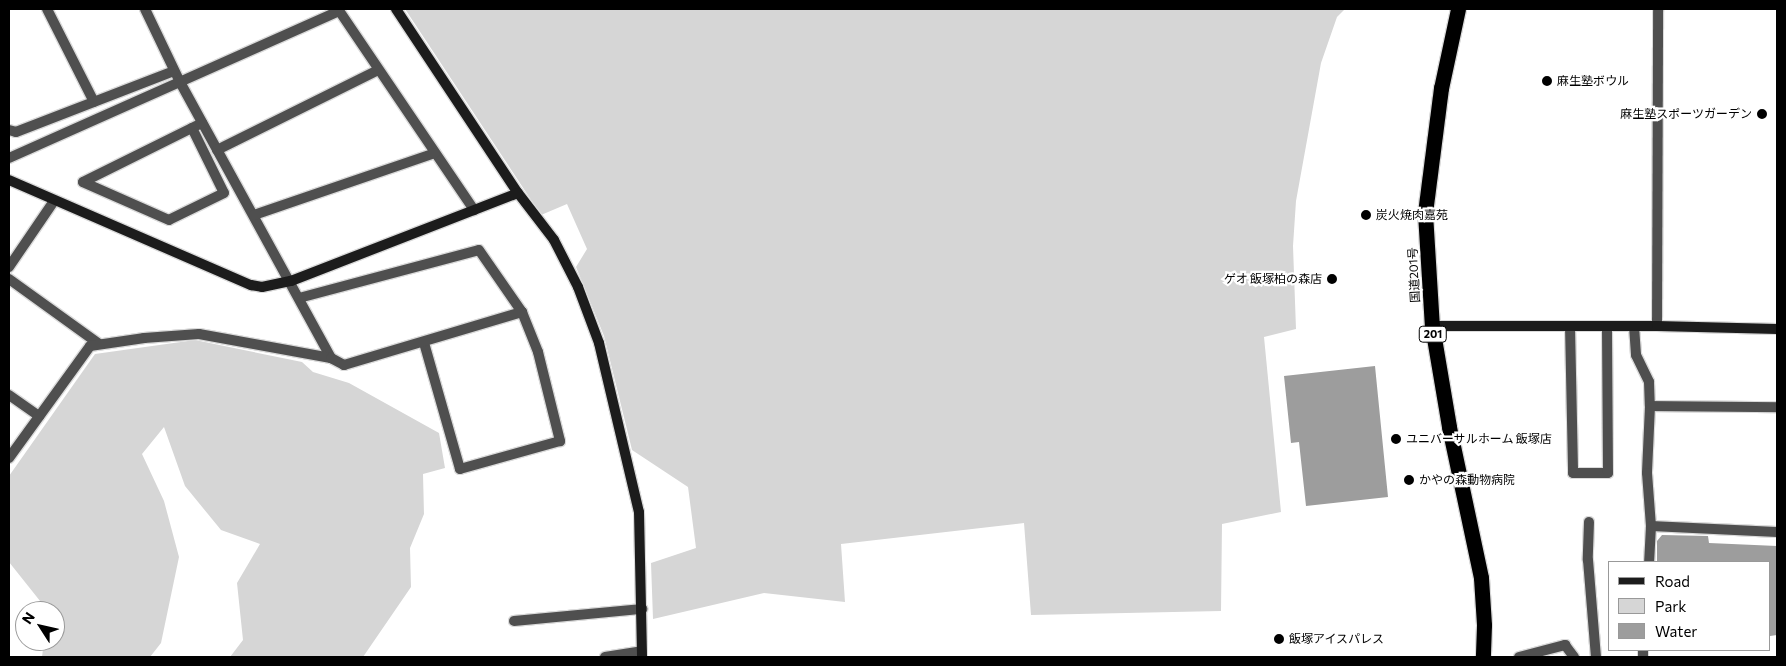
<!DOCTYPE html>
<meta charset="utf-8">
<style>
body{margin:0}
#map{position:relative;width:1786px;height:666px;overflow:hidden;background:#fff;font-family:Commissioner,"Noto Sans JP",sans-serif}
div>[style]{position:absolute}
.green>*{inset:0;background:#d6d6d6}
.water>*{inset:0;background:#9d9d9d}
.roads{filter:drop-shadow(1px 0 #dbdbdb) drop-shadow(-1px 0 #dbdbdb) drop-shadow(0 1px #dbdbdb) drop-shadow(0 -1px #dbdbdb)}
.street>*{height:10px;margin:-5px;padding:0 5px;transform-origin:5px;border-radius:5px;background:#4f4f4f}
.secondary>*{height:10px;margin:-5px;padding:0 5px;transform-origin:5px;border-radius:5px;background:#1c1c1c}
.highway>*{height:15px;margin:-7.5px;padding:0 7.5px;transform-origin:7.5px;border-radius:7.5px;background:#000}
.dots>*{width:14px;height:14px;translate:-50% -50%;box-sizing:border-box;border:2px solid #fff;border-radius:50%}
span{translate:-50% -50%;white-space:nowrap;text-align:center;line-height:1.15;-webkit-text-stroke:4.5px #fff;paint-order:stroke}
.shield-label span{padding:1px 4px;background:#fff;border:1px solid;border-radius:4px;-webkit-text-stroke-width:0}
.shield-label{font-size:11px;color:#000;font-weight:700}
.poi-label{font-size:12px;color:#000}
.left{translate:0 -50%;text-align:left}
.right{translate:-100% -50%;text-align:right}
.street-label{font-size:12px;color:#000}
.frame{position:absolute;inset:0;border:10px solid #000;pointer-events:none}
.legend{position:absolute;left:1608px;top:561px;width:162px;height:90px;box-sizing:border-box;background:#fff;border:1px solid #999;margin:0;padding:6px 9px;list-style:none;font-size:15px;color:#000}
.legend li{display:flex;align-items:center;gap:10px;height:25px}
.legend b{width:25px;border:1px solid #999}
.north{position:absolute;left:15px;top:601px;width:50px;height:50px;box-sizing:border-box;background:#fff;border:1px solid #999;border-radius:50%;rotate:305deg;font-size:14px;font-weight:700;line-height:20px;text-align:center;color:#000}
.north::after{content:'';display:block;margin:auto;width:18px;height:22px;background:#000;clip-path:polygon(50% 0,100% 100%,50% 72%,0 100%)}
</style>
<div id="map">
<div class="green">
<div style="clip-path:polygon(405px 9px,1345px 9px,1337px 17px,1321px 63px,1296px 201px,1293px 246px,1296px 329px,1264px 337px,1281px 512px,1222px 524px,1221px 611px,1031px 615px,1024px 523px,841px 544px,845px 602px,764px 593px,653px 619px,651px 563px,696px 548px,688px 487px,632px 450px,604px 336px,576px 267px,587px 249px,567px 204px,541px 215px)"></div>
<div style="clip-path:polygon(195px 340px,302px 362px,313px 372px,349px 383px,439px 433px,445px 468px,423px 474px,424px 514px,410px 548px,411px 587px,363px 657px,230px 657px,243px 640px,237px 583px,260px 544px,221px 530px,185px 486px,164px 427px,142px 454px,164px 501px,179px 557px,161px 643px,150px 657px,42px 657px,44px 641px,55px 641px,55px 611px,48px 611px,9px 562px,9px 476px,95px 354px)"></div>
</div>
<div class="water">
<div style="clip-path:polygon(1375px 366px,1388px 497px,1306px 506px,1299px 442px,1291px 443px,1284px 376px)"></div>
<div style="clip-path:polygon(1662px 535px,1708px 536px,1709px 543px,1777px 546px,1777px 635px,1770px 636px,1770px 562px,1657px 562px,1657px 541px)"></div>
</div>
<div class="roads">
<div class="street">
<div style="left:47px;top:9px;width:104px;rotate:63.2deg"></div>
<div style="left:145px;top:9px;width:81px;rotate:64.4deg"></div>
<div style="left:180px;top:82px;width:315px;rotate:61.3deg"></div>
<div style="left:338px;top:9px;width:243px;rotate:55.9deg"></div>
<div style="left:192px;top:128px;width:72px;rotate:63.8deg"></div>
<div style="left:224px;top:193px;width:61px;rotate:153.9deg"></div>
<div style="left:169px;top:220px;width:94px;rotate:-156.2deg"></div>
<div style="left:83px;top:182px;width:133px;rotate:-26.4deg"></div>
<div style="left:9px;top:130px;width:7px;rotate:16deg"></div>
<div style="left:16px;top:132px;width:169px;rotate:-21.1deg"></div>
<div style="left:217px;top:150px;width:180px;rotate:-26.4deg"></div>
<div style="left:9px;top:158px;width:361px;rotate:-24deg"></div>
<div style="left:254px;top:215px;width:191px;rotate:-18.9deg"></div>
<div style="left:9px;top:267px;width:80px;rotate:-55.7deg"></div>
<div style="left:9px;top:279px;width:111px;rotate:35.8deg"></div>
<div style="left:299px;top:298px;width:186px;rotate:-14.9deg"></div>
<div style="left:479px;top:250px;width:75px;rotate:55.3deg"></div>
<div style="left:522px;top:312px;width:43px;rotate:68.2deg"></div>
<div style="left:538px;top:352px;width:92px;rotate:76.1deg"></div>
<div style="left:560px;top:441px;width:104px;rotate:164.4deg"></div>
<div style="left:460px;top:469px;width:131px;rotate:-105.9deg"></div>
<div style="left:1570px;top:326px;width:147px;rotate:88.8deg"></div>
<div style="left:1573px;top:473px;width:35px"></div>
<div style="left:1608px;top:473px;width:146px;rotate:-90.4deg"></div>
<div style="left:1634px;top:326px;width:29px;rotate:86deg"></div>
<div style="left:1636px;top:355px;width:30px;rotate:64deg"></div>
<div style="left:1649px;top:382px;width:24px;rotate:88deg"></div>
<div style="left:1650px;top:406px;width:67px;rotate:92.6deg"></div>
<div style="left:1647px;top:473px;width:53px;rotate:85.7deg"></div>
<div style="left:1651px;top:526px;width:36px;rotate:93deg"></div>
<div style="left:1657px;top:326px;width:317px;rotate:-89.8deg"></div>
<div style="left:9px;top:395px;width:37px;rotate:35deg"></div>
<div style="left:1650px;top:406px;width:127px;rotate:0.5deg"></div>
<div style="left:9px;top:458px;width:138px;rotate:-54.1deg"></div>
<div style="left:90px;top:346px;width:55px;rotate:-8.4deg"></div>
<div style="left:144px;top:338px;width:55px;rotate:-4.2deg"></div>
<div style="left:199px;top:334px;width:134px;rotate:10.3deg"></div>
<div style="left:331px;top:358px;width:15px;rotate:28deg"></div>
<div style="left:344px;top:365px;width:186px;rotate:-16.6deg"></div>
<div style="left:1589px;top:522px;width:38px;rotate:92deg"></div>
<div style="left:1588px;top:560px;width:97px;rotate:85.3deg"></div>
<div style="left:1651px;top:526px;width:126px;rotate:2.7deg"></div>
<div style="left:514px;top:621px;width:129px;rotate:-5.4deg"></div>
<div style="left:605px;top:657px;width:37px;rotate:-9deg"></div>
<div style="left:1519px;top:657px;width:48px;rotate:-14.6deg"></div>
<div style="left:1565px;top:645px;width:15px;rotate:53deg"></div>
<div style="left:1643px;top:657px;width:7px;rotate:-90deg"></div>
</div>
<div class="secondary">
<div style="left:396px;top:9px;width:221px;rotate:56.5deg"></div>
<div style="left:518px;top:193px;width:59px;rotate:52.5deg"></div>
<div style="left:554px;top:240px;width:53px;rotate:62.9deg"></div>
<div style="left:578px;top:287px;width:60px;rotate:69.4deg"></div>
<div style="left:599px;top:343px;width:174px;rotate:76.7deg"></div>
<div style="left:639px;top:512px;width:145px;rotate:88.8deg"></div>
<div style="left:9px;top:180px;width:264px;rotate:23.5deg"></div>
<div style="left:251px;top:285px;width:11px;rotate:10deg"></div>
<div style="left:262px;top:287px;width:30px;rotate:-12deg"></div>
<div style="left:291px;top:281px;width:243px;rotate:-21.2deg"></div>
<div style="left:1432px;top:326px;width:225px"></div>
<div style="left:1657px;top:326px;width:120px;rotate:1.4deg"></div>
</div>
<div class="highway">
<div style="left:1458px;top:9px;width:81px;rotate:102.1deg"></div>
<div style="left:1441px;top:88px;width:126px;rotate:97.3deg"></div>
<div style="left:1425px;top:213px;width:113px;rotate:86.5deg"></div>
<div style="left:1432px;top:326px;width:102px;rotate:80.4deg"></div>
<div style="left:1449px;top:427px;width:154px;rotate:78deg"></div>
<div style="left:1481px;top:578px;width:47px;rotate:86.3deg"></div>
<div style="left:1484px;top:625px;width:32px;rotate:92deg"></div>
</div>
</div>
<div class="dots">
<div style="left:1547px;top:81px;background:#000"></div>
<div style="left:1762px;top:114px;background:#000"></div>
<div style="left:1366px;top:215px;background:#000"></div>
<div style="left:1332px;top:279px;background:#000"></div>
<div style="left:1396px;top:439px;background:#000"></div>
<div style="left:1409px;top:480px;background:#000"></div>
<div style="left:1279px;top:639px;background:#000"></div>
</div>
<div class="shield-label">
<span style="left:1433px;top:334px">201</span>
</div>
<div class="poi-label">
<span class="left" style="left:1557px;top:81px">麻生塾ボウル</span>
<span class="right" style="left:1752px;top:114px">麻生塾スポーツガーデン</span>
<span class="left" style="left:1376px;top:215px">炭火焼肉嘉苑</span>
<span class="right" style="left:1322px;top:279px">ゲオ 飯塚柏の森店</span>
<span class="left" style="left:1406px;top:439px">ユニバーサルホーム 飯塚店</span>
<span class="left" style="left:1419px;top:480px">かやの森動物病院</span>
<span class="left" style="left:1289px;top:639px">飯塚アイスパレス</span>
</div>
<div class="street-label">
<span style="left:1414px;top:275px;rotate:-93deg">国道201号</span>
</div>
<div class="frame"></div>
<ul class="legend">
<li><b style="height:6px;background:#1c1c1c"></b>Road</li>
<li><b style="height:14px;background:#d6d6d6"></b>Park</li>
<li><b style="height:14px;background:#9d9d9d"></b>Water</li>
</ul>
<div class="north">N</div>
</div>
